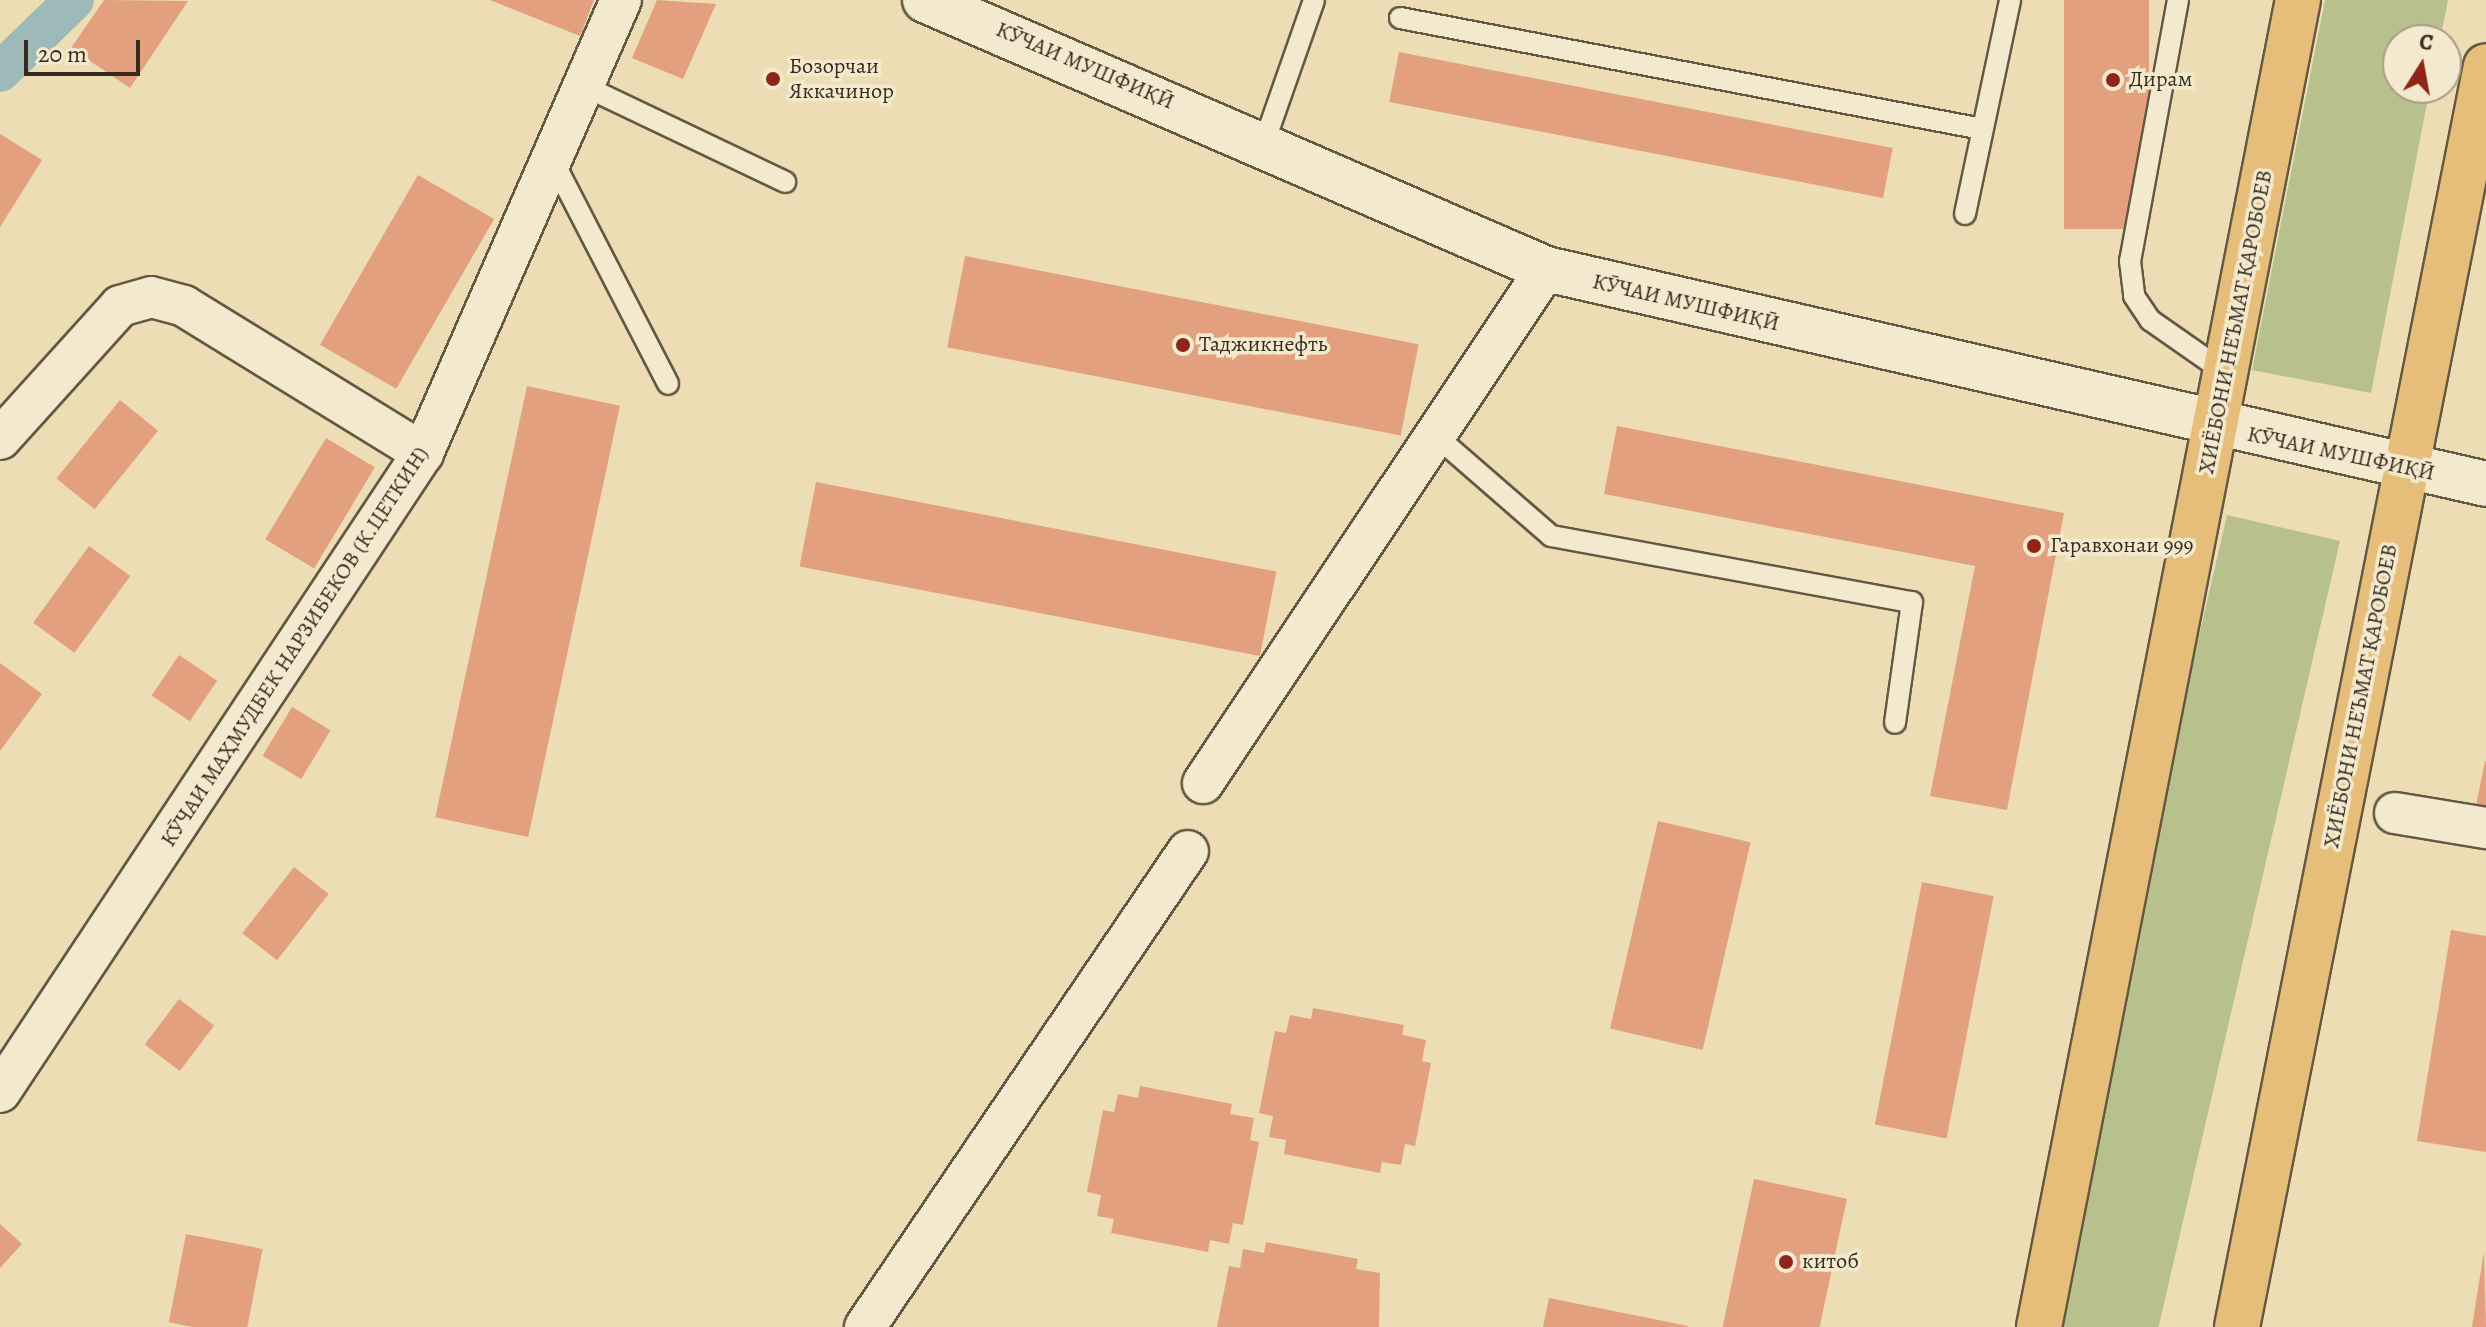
<!DOCTYPE html>
<meta charset="utf-8">
<style>
body{margin:0}
#map{position:relative;width:2486px;height:1327px;overflow:hidden;background:#ecddb4;font-family:Alegreya,serif}
div>[style]{position:absolute}
.green>*{inset:0;background:#b8c18d;transform-origin:0 0}
.canal>*{height:40px;margin:-20px;padding:0 20px;transform-origin:20px;border-radius:20px;background:#9db9b8}
.building>*{inset:0;background:#e3a07f;transform-origin:0 0}
.roads{filter:drop-shadow(2px 0 #645844) drop-shadow(-2px 0 #645844) drop-shadow(0 2px #645844) drop-shadow(0 -2px #645844)}
.service>*{height:20px;margin:-10px;padding:0 10px;transform-origin:10px;border-radius:10px;background:#f3e9ce}
.minor>*{height:40px;margin:-20px;padding:0 20px;transform-origin:20px;border-radius:20px;background:#f3e9ce}
.tertiary>*{height:44px;margin:-22px;padding:0 22px;transform-origin:22px;border-radius:22px;background:#f3e9ce}
.trunk>*{height:44px;margin:-22px;padding:0 22px;transform-origin:22px;border-radius:22px;background:#e6be7a}
.dots>*{width:22px;height:22px;translate:-50% -50%;box-sizing:border-box;border:4px solid #f3e9ce;border-radius:50%}
span{translate:-50% -50%;white-space:nowrap;text-align:center;line-height:1.15;-webkit-text-stroke:7px #f3e9ce;paint-order:stroke}
.poi-label{font-size:22px;color:#362b1e}
.left{translate:0 -50%;text-align:left}
.street-label{font-size:22px;color:#362b1e}
.north{position:absolute;left:2382px;top:24px;width:80px;height:80px;box-sizing:border-box;background:#f3e9ce;border:2px solid #a79d88;border-radius:50%;rotate:11deg;font-size:22px;font-weight:700;line-height:32px;text-align:center;color:#362b1e}
.north::after{content:'';display:block;margin:auto;width:28px;height:36px;background:#8f2418;clip-path:polygon(50% 0,100% 100%,50% 72%,0 100%)}
.scale{position:absolute;left:24px;top:40px;width:116px;height:36px;box-sizing:border-box;border:4px solid #362b1e;border-top:0;padding-left:10px;font-size:24px;line-height:28px;white-space:nowrap;color:#362b1e;-webkit-text-stroke:6px #f3e9ce;paint-order:stroke}
</style>
<div id="map">
<div class="green">
<div style="clip-path:polygon(2325px 0,2448px 0,2440px 40px,2398px 40px,2398px 88px,2430px 88px,2371px 393px,2252px 370px)"></div>
<div style="left:2227px;top:515px;width:116px;height:828px;rotate:13deg"></div>
</div>
<div class="canal">
<div style="left:0;top:72px;width:103px;rotate:-44.2deg"></div>
</div>
<div class="building">
<div style="clip-path:polygon(104px 0,188px 1px,130px 88px,71px 48px)"></div>
<div style="clip-path:polygon(490px 0,594px 0,580px 36px)"></div>
<div style="clip-path:polygon(657px 0,716px 4px,683px 79px,632px 58px)"></div>
<div style="left:2064px;top:0;width:85px;height:229px"></div>
<div style="left:1399px;top:52px;width:503px;height:51px;rotate:11deg"></div>
<div style="clip-path:polygon(0 134px,42px 160px,0 227px)"></div>
<div style="left:418px;top:175px;width:88px;height:196px;rotate:30deg"></div>
<div style="left:965px;top:256px;width:462px;height:93px;rotate:11deg"></div>
<div style="left:527px;top:386px;width:95px;height:441px;rotate:12deg"></div>
<div style="left:120px;top:400px;width:49px;height:101px;rotate:39deg"></div>
<div style="clip-path:polygon(1617px 426px,2064px 513px,2007px 810px,1930px 796px,1975px 566px,1604px 494px)"></div>
<div style="left:326px;top:438px;width:57px;height:118px;rotate:31deg"></div>
<div style="left:816px;top:482px;width:469px;height:86px;rotate:11deg"></div>
<div style="left:89px;top:546px;width:51px;height:95px;rotate:36deg"></div>
<div style="left:179px;top:655px;width:46px;height:49px;rotate:34deg"></div>
<div style="clip-path:polygon(0 663px,42px 694px,0 751px)"></div>
<div style="left:292px;top:707px;width:45px;height:57px;rotate:31deg"></div>
<div style="clip-path:polygon(2485px 761px,2486px 761px,2486px 828px,2472px 825px)"></div>
<div style="left:1658px;top:821px;width:95px;height:213px;rotate:13deg"></div>
<div style="left:294px;top:867px;width:44px;height:84px;rotate:38deg"></div>
<div style="left:1922px;top:882px;width:73px;height:247px;rotate:11deg"></div>
<div style="clip-path:polygon(2451px 930px,2486px 936px,2486px 1152px,2417px 1141px)"></div>
<div style="left:179px;top:999px;width:44px;height:57px;rotate:37deg"></div>
<div style="clip-path:polygon(1313px 1008px,1404px 1025px,1402px 1035px,1426px 1040px,1422px 1061px,1431px 1063px,1415px 1146px,1405px 1144px,1401px 1165px,1382px 1162px,1380px 1173px,1284px 1154px,1286px 1140px,1269px 1137px,1273px 1116px,1259px 1113px,1275px 1031px,1286px 1033px,1290px 1015px,1311px 1019px)"></div>
<div style="clip-path:polygon(1140px 1086px,1232px 1104px,1230px 1114px,1254px 1118px,1250px 1140px,1259px 1142px,1243px 1225px,1233px 1223px,1229px 1244px,1210px 1240px,1208px 1252px,1111px 1233px,1114px 1219px,1097px 1216px,1101px 1195px,1087px 1192px,1103px 1110px,1114px 1112px,1118px 1094px,1138px 1098px)"></div>
<div style="left:1754px;top:1179px;width:95px;height:151px;rotate:12deg"></div>
<div style="clip-path:polygon(0 1224px,22px 1244px,0 1268px)"></div>
<div style="left:186px;top:1234px;width:78px;height:90px;rotate:11deg"></div>
<div style="clip-path:polygon(1266px 1242px,1358px 1259px,1356px 1269px,1380px 1273px,1379px 1327px,1217px 1327px,1229px 1266px,1240px 1268px,1243px 1249px,1264px 1253px)"></div>
<div style="clip-path:polygon(2484px 1251px,2486px 1327px,2472px 1327px)"></div>
<div style="clip-path:polygon(1549px 1298px,1688px 1326px,1688px 1327px,1543px 1327px)"></div>
</div>
<div class="roads">
<div class="service">
<div style="left:2178px;top:0;width:265px;rotate:100.4deg"></div>
<div style="left:2130px;top:261px;width:35px;rotate:83deg"></div>
<div style="left:2134px;top:296px;width:29px;rotate:56deg"></div>
<div style="left:2150px;top:320px;width:93px;rotate:34.9deg"></div>
<div style="left:1400px;top:18px;width:592px;rotate:10.8deg"></div>
<div style="left:584px;top:86px;width:223px;rotate:25.5deg"></div>
<div style="left:1264px;top:143px;width:151px;rotate:-70.7deg"></div>
<div style="left:552px;top:159px;width:253px;rotate:62.7deg"></div>
<div style="left:1965px;top:214px;width:219px;rotate:-78.1deg"></div>
<div style="left:1435px;top:435px;width:154px;rotate:41deg"></div>
<div style="left:1551px;top:536px;width:367px;rotate:10.4deg"></div>
<div style="left:1912px;top:602px;width:122px;rotate:98deg"></div>
</div>
<div class="minor">
<div style="left:0;top:439px;width:179px;rotate:-47.9deg"></div>
<div style="left:120px;top:306px;width:32px;rotate:-16deg"></div>
<div style="left:151px;top:297px;width:34px;rotate:15deg"></div>
<div style="left:184px;top:306px;width:281px;rotate:31.6deg"></div>
<div style="left:1203px;top:783px;width:618px;rotate:-56.28deg"></div>
<div style="left:2395px;top:813px;width:92px;rotate:9.4deg"></div>
<div style="left:0;top:1092px;width:766px;rotate:-56.5deg"></div>
<div style="left:423px;top:453px;width:494px;rotate:-66.4deg"></div>
<div style="left:865px;top:1327px;width:575px;rotate:-55.84deg"></div>
</div>
<div class="tertiary">
<div style="left:925px;top:0;width:677px;rotate:23.42deg"></div>
<div style="left:1546px;top:269px;width:964px;rotate:12.88deg"></div>
</div>
<div class="trunk">
<div style="left:2039px;top:1327px;width:1352px;rotate:-78.96deg"></div>
<div style="left:2237px;top:1327px;width:1285px;rotate:-78.83deg"></div>
</div>
</div>
<div class="dots">
<div style="left:773px;top:79px;background:#8f2418"></div>
<div style="left:2113px;top:80px;background:#8f2418"></div>
<div style="left:1183px;top:345px;background:#8f2418"></div>
<div style="left:2034px;top:546px;background:#8f2418"></div>
<div style="left:1786px;top:1262px;background:#8f2418"></div>
</div>
<div class="poi-label">
<span class="left" style="left:789px;top:79px">Бозорчаи<br>Яккачинор</span>
<span class="left" style="left:2129px;top:80px">Дирам</span>
<span class="left" style="left:1199px;top:345px">Таджикнефть</span>
<span class="left" style="left:2050px;top:546px">Гаравхонаи 999</span>
<span class="left" style="left:1802px;top:1262px">китоб</span>
</div>
<div class="street-label">
<span style="left:1085px;top:66px;rotate:23deg">КӮЧАИ МУШФИҚӢ</span>
<span style="left:1686px;top:303px;rotate:13deg">КӮЧАИ МУШФИҚӢ</span>
<span style="left:2236px;top:322px;rotate:-79deg">ХИЁБОНИ НЕЪМАТ ҚАРОБОЕВ</span>
<span style="left:2341px;top:454px;rotate:12deg">КӮЧАИ МУШФИҚӢ</span>
<span style="left:295px;top:647px;rotate:-57deg">КӮЧАИ МАҲМУДБЕК НАРЗИБЕКОВ (К.ЦЕТКИН)</span>
<span style="left:2361px;top:696px;rotate:-79deg">ХИЁБОНИ НЕЪМАТ ҚАРОБОЕВ</span>
</div>
<div class="north">С</div>
<div class="scale">20 m</div>
</div>
